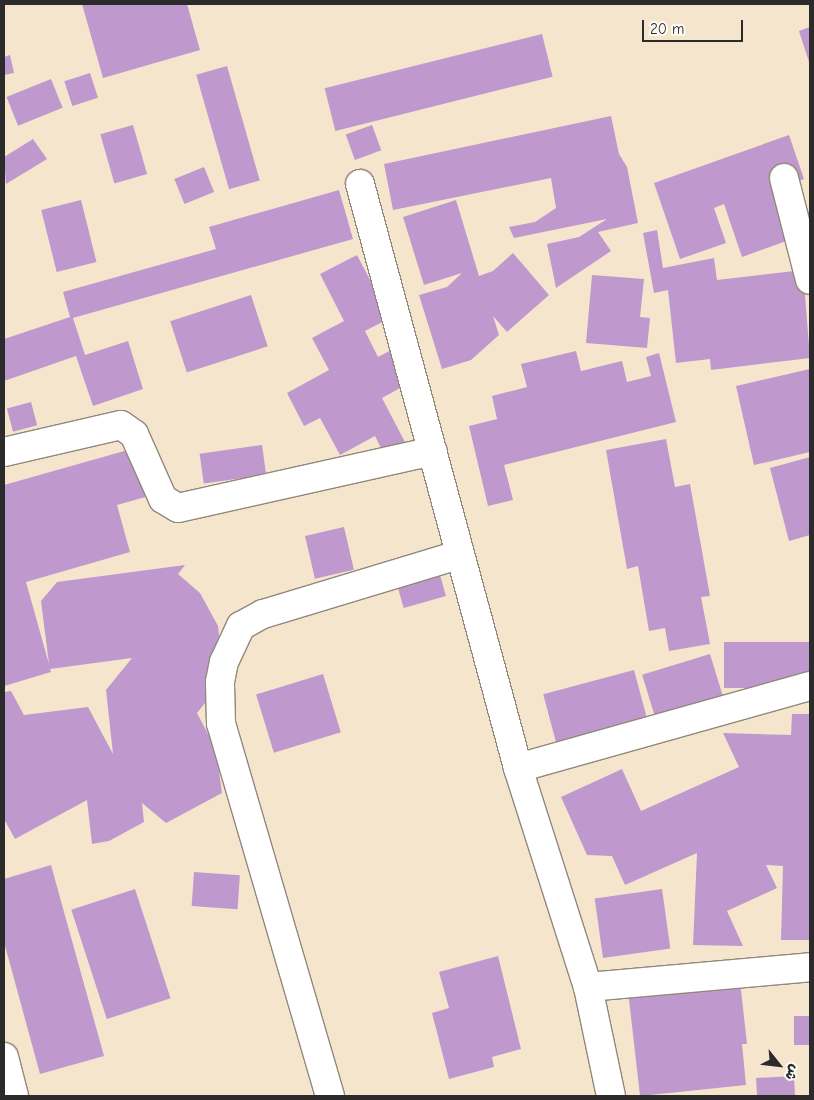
<!DOCTYPE html>
<meta charset="utf-8">
<style>
body{margin:0}
#map{position:relative;width:814px;height:1100px;overflow:hidden;background:#f5e5cd;font-family:"Comic Neue","Playpen Sans Arabic",sans-serif}
div>[style]{position:absolute}
.building>*{inset:0;background:#bf99cd;transform-origin:0 0}
.roads{filter:drop-shadow(1px 0 #90887c) drop-shadow(-1px 0 #90887c) drop-shadow(0 1px #90887c) drop-shadow(0 -1px #90887c)}
.street>*{height:28px;margin:-14px;padding:0 14px;transform-origin:14px;border-radius:14px;background:#fff}
span{translate:-50% -50%;white-space:nowrap;text-align:center;line-height:1.15;-webkit-text-stroke:4px #fdfcf7;paint-order:stroke}
.frame{position:absolute;inset:0;border:5px solid #2b2b2b;pointer-events:none}
.north{position:absolute;left:754px;top:1040px;width:50px;height:50px;-webkit-text-stroke:4px #fdfcf7;paint-order:stroke;rotate:119deg;font-size:14px;font-weight:700;line-height:20px;text-align:center;color:#2b2b2b}
.north::after{content:'';display:block;margin:auto;width:18px;height:22px;background:#2b2b2b;clip-path:polygon(50% 0,100% 100%,50% 72%,0 100%)}
.scale{position:absolute;left:642px;top:20px;width:101px;height:22px;box-sizing:border-box;border:2px solid #2b2b2b;border-top:0;padding-left:6px;font-size:15px;line-height:18px;white-space:nowrap;color:#2b2b2b;-webkit-text-stroke:4px #fdfcf7;paint-order:stroke}
</style>
<div id="map">
<div class="building">
<div style="clip-path:polygon(82px 4px,187px 4px,200px 50px,103px 78px)"></div>
<div style="clip-path:polygon(810px 27px,810px 65px,799px 31px)"></div>
<div style="left:542px;top:34px;width:44px;height:224px;rotate:76deg"></div>
<div style="clip-path:polygon(10px 55px,14px 73px,4px 75px,4px 57px)"></div>
<div style="left:227px;top:66px;width:119px;height:32px;rotate:74deg"></div>
<div style="left:90px;top:73px;width:26px;height:27px;rotate:72deg"></div>
<div style="left:51px;top:79px;width:31px;height:48px;rotate:68deg"></div>
<div style="clip-path:polygon(611px 116px,619px 154px,627px 167px,638px 223px,598px 232px,611px 251px,556px 288px,547px 244px,579px 237px,607px 219px,514px 238px,509px 227px,535px 222px,556px 208px,551px 178px,393px 210px,384px 164px)"></div>
<div style="left:133px;top:125px;width:51px;height:34px;rotate:74deg"></div>
<div style="left:372px;top:125px;width:27px;height:28px;rotate:70deg"></div>
<div style="clip-path:polygon(789px 135px,804px 179px,786px 186px,803px 235px,742px 257px,724px 204px,714px 208px,726px 243px,680px 259px,654px 183px)"></div>
<div style="clip-path:polygon(33px 139px,47px 159px,6px 184px,4px 157px)"></div>
<div style="left:204px;top:167px;width:27px;height:32px;rotate:68deg"></div>
<div style="clip-path:polygon(339px 190px,353px 239px,73px 318px,85px 355px,128px 341px,143px 389px,93px 406px,76px 356px,4px 381px,4px 339px,70px 317px,63px 292px,216px 249px,209px 227px)"></div>
<div style="left:81px;top:200px;width:64px;height:41px;rotate:76deg"></div>
<div style="clip-path:polygon(456px 200px,479px 276px,493px 271px,513px 253px,549px 295px,507px 332px,493px 316px,499px 335px,471px 360px,442px 369px,419px 295px,447px 287px,462px 273px,424px 285px,403px 217px)"></div>
<div style="clip-path:polygon(810px 211px,810px 228px,805px 212px)"></div>
<div style="clip-path:polygon(657px 230px,663px 268px,714px 258px,717px 280px,803px 270px,810px 358px,711px 370px,710px 359px,676px 363px,668px 290px,654px 293px,643px 233px)"></div>
<div style="clip-path:polygon(357px 255px,390px 318px,365px 331px,378px 357px,395px 348px,413px 381px,382px 398px,406px 444px,385px 456px,375px 436px,340px 455px,320px 418px,304px 426px,287px 393px,329px 370px,312px 338px,344px 321px,320px 274px)"></div>
<div style="clip-path:polygon(592px 275px,644px 279px,640px 317px,650px 318px,647px 348px,586px 343px)"></div>
<div style="left:251px;top:295px;width:54px;height:85px;rotate:72deg"></div>
<div style="clip-path:polygon(576px 351px,581px 371px,622px 361px,627px 382px,651px 376px,646px 357px,659px 353px,676px 422px,504px 465px,513px 500px,488px 506px,469px 426px,497px 419px,492px 396px,527px 387px,521px 364px)"></div>
<div style="clip-path:polygon(810px 369px,810px 452px,754px 465px,736px 386px)"></div>
<div style="left:31px;top:402px;width:24px;height:25px;rotate:75deg"></div>
<div style="clip-path:polygon(666px 439px,675px 487px,690px 484px,710px 596px,701px 597px,710px 644px,669px 651px,665px 628px,649px 631px,638px 566px,627px 569px,606px 450px)"></div>
<div style="left:262px;top:445px;width:30px;height:63px;rotate:82deg"></div>
<div style="clip-path:polygon(142px 446px,156px 494px,117px 505px,130px 552px,26px 582px,49px 664px,41px 601px,57px 582px,185px 565px,178px 574px,200px 593px,218px 626px,224px 679px,197px 713px,216px 749px,222px 793px,166px 823px,142px 803px,144px 822px,109px 841px,92px 844px,87px 800px,15px 839px,4px 819px,4px 692px,11px 691px,24px 715px,88px 707px,113px 754px,106px 690px,132px 658px,50px 669px,51px 672px,4px 686px,4px 485px)"></div>
<div style="clip-path:polygon(810px 457px,810px 535px,789px 541px,770px 468px)"></div>
<div style="left:344px;top:527px;width:44px;height:40px;rotate:77deg"></div>
<div style="left:438px;top:568px;width:29px;height:44px;rotate:74deg"></div>
<div style="left:810px;top:642px;width:46px;height:86px;rotate:90deg"></div>
<div style="left:710px;top:654px;width:49px;height:71px;rotate:73deg"></div>
<div style="left:634px;top:670px;width:57px;height:94px;rotate:75deg"></div>
<div style="left:323px;top:674px;width:61px;height:70px;rotate:73deg"></div>
<div style="clip-path:polygon(792px 714px,810px 714px,810px 940px,781px 940px,783px 866px,766px 865px,777px 888px,727px 911px,743px 946px,693px 945px,697px 853px,625px 885px,612px 856px,587px 855px,561px 797px,622px 769px,641px 811px,739px 767px,723px 733px,791px 735px)"></div>
<div style="clip-path:polygon(51px 865px,104px 1056px,40px 1074px,4px 942px,4px 879px)"></div>
<div style="left:194px;top:872px;width:46px;height:34px;rotate:4deg"></div>
<div style="left:135px;top:889px;width:115px;height:67px;rotate:72deg"></div>
<div style="left:662px;top:889px;width:60px;height:68px;rotate:82deg"></div>
<div style="clip-path:polygon(498px 956px,521px 1049px,492px 1057px,494px 1067px,449px 1079px,432px 1013px,449px 1008px,439px 972px)"></div>
<div style="clip-path:polygon(739px 972px,747px 1044px,742px 1044px,746px 1085px,640px 1096px,627px 982px)"></div>
<div style="left:794px;top:1016px;width:16px;height:29px"></div>
<div style="left:794px;top:1076px;width:20px;height:38px;rotate:87deg"></div>
</div>
<div class="roads">
<div class="street">
<div style="left:784px;top:178px;width:105px;rotate:75.7deg"></div>
<div style="left:360px;top:184px;width:605px;rotate:74.86deg"></div>
<div style="left:518px;top:768px;width:230px;rotate:72.3deg"></div>
<div style="left:588px;top:987px;width:111px;rotate:78.1deg"></div>
<div style="left:4px;top:452px;width:120px;rotate:-13deg"></div>
<div style="left:121px;top:425px;width:16px;rotate:35deg"></div>
<div style="left:134px;top:434px;width:71px;rotate:66deg"></div>
<div style="left:163px;top:499px;width:17px;rotate:31deg"></div>
<div style="left:178px;top:508px;width:261px;rotate:-12.6deg"></div>
<div style="left:518px;top:768px;width:303px;rotate:-15.7deg"></div>
<div style="left:588px;top:987px;width:223px;rotate:-5.1deg"></div>
<div style="left:4px;top:1057px;width:40px;rotate:75.6deg"></div>
<div style="left:330px;top:1096px;width:388px;rotate:-106.3deg"></div>
<div style="left:221px;top:724px;width:42px;rotate:-91.4deg"></div>
<div style="left:220px;top:682px;width:20px;rotate:-79deg"></div>
<div style="left:224px;top:662px;width:40px;rotate:-65deg"></div>
<div style="left:241px;top:626px;width:25px;rotate:-29deg"></div>
<div style="left:263px;top:614px;width:205px;rotate:-16.8deg"></div>
</div>
</div>
<div class="frame"></div>
<div class="north">ش</div>
<div class="scale">20 m</div>
</div>
